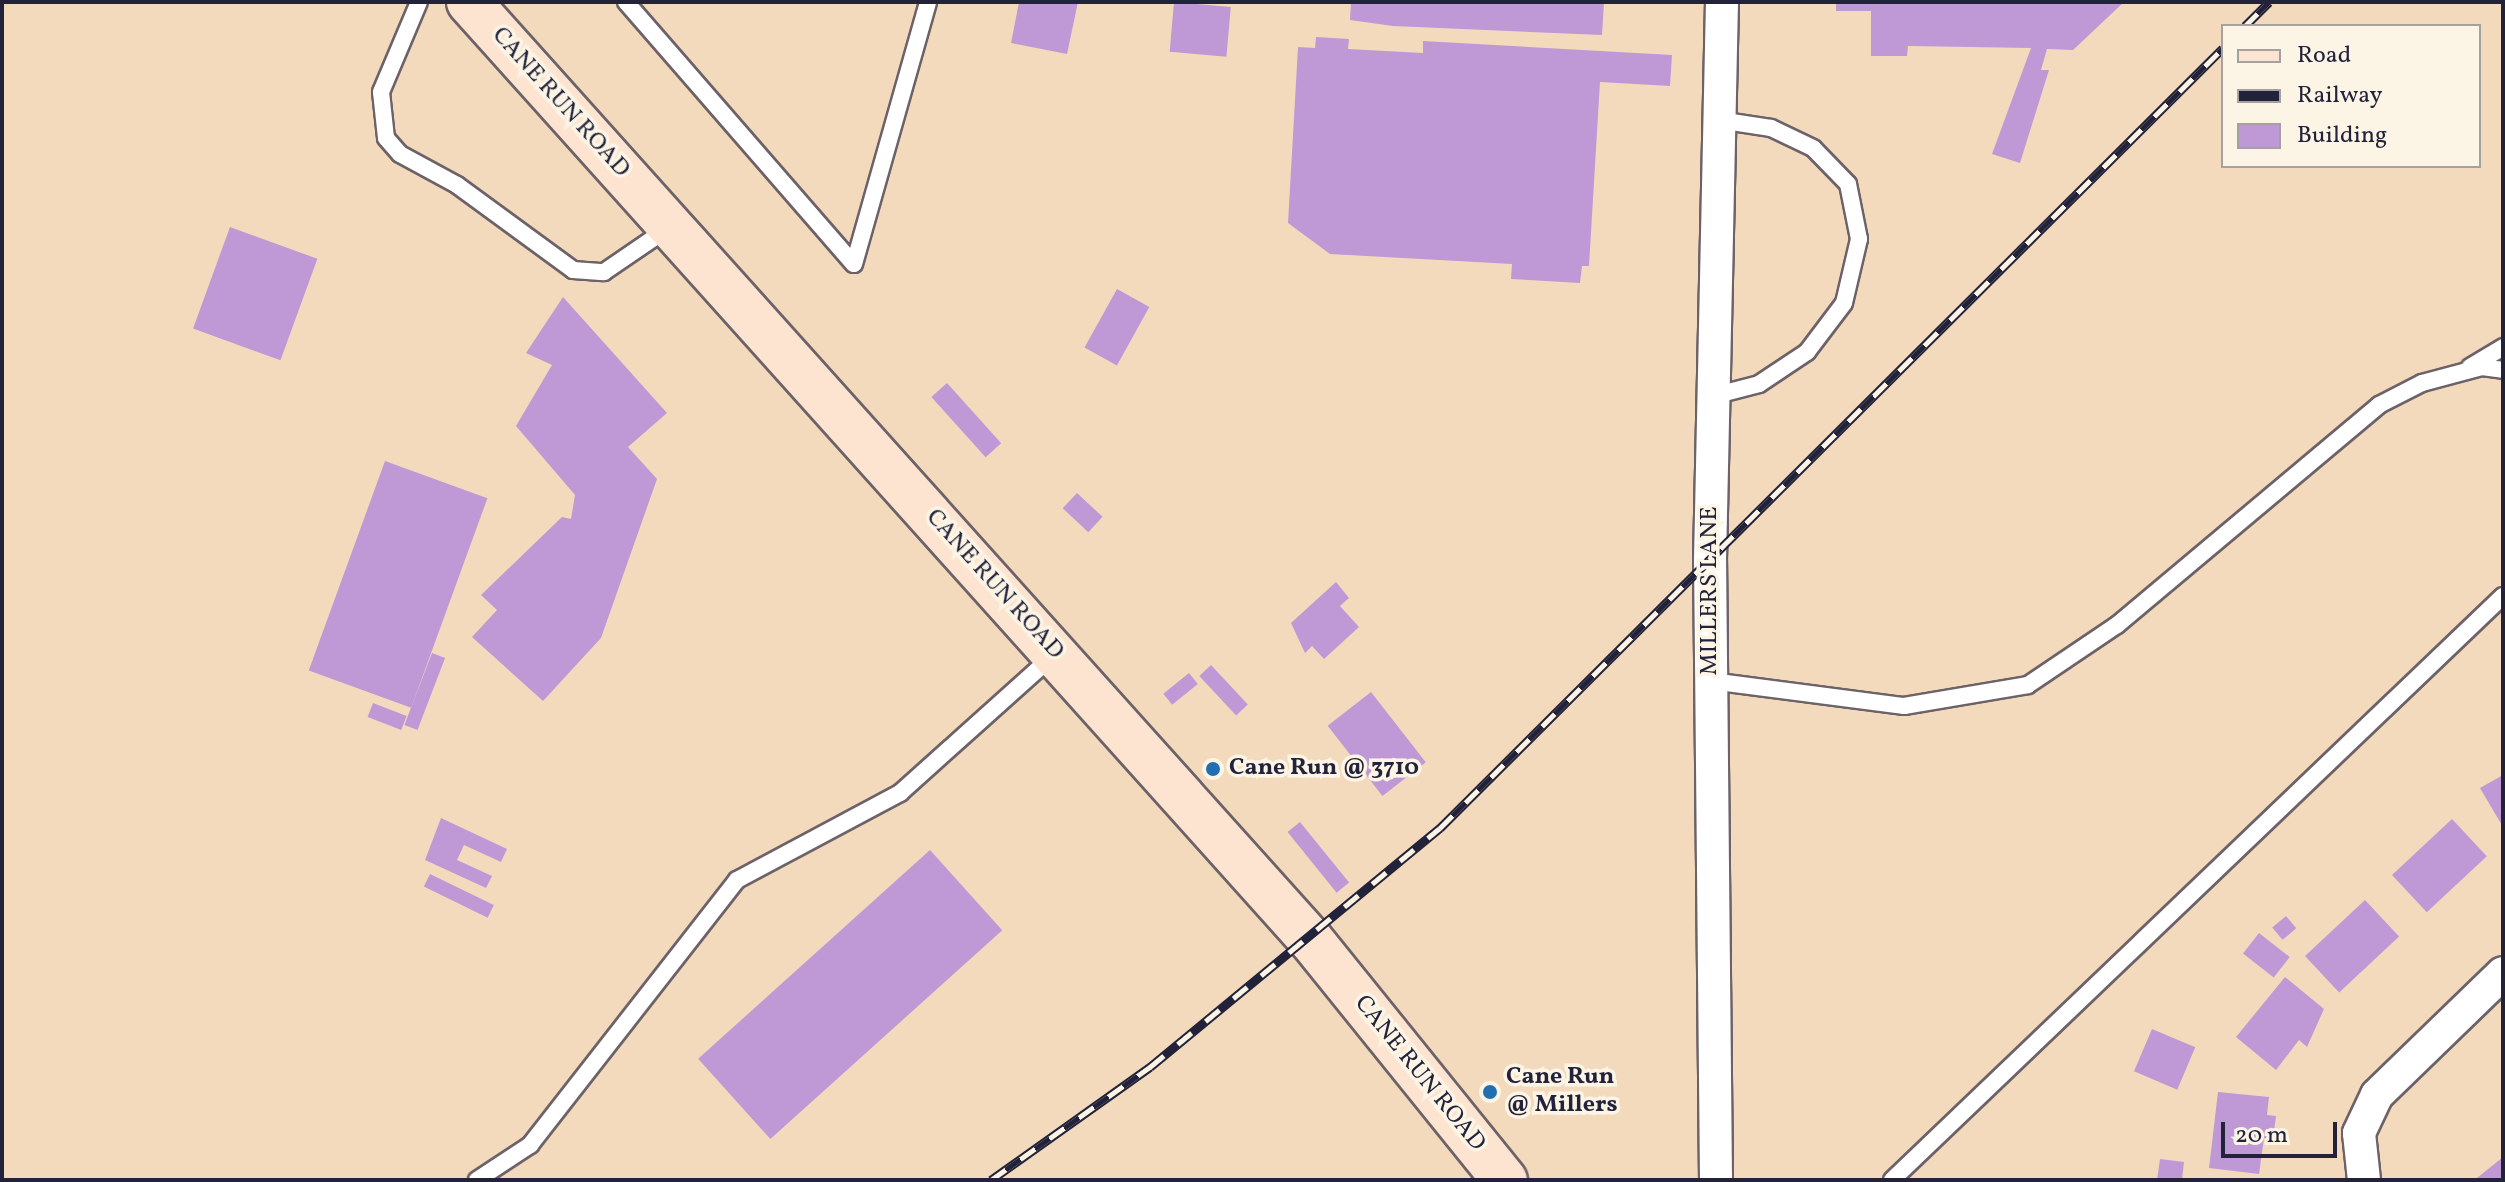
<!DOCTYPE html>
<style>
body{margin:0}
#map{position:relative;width:2505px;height:1182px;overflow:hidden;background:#f4dabc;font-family:Vollkorn,serif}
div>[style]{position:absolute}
.building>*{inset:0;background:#be99d6;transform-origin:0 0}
.roads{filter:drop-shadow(2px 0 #6c6268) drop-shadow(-2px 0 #6c6268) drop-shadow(0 2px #6c6268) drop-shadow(0 -2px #6c6268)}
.lane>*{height:16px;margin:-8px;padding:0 8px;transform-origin:8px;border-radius:8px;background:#fff}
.street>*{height:32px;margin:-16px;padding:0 16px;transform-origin:16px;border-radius:16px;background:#fff}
.secondary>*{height:44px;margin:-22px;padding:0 22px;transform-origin:22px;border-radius:22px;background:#fde4d1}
.rail>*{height:9px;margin-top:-4.5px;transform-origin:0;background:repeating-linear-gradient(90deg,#fcf5e5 0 18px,#22223b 0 36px);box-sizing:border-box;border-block:2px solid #22223b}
.dots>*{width:22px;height:22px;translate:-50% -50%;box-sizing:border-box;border:4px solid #fcf5e5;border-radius:50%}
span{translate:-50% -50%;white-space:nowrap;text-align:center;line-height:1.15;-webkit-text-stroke:7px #fcf5e5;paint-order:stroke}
.street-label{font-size:24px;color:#22223b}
.poi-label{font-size:24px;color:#22223b;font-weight:700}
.left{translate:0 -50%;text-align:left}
.frame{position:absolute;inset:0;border:4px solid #22223b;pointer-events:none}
.legend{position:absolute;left:2221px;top:24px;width:260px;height:144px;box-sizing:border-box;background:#fcf5e5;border:2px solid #a5a1a1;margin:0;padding:10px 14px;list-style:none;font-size:24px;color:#22223b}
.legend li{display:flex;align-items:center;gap:16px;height:40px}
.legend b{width:40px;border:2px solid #a5a1a1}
.scale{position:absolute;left:2221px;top:1122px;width:116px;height:36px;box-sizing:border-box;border:4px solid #22223b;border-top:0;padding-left:10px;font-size:24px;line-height:28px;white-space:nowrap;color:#22223b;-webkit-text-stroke:6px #fcf5e5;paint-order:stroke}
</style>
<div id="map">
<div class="building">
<div style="clip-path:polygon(1019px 2px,1078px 2px,1067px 54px,1011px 43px)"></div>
<div style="left:1174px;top:2px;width:57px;height:50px;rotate:5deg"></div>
<div style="clip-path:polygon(1351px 2px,1604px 2px,1602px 35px,1393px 26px,1350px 20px)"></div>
<div style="clip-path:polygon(1836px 2px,2124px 2px,2073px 50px,2047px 49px,2041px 70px,2049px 70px,2020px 163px,1992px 154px,2031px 48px,1908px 46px,1907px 56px,1871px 56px,1871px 11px,1836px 11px)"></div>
<div style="clip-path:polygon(1316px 37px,1349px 39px,1348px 49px,1423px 53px,1423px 41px,1672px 55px,1670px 86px,1600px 82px,1589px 266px,1582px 266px,1580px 283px,1511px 279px,1512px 264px,1330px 254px,1288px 223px,1298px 47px,1315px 48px)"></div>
<div style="left:230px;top:227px;width:93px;height:108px;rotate:20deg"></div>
<div style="left:1117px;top:289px;width:37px;height:67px;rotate:29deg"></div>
<div style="clip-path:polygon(563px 297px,667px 413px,628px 447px,657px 479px,601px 638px,543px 701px,472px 637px,497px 610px,481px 595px,562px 517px,571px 519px,575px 495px,516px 426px,552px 365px,526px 353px)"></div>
<div style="left:947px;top:383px;width:81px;height:21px;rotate:48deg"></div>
<div style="left:385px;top:461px;width:109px;height:223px;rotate:20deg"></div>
<div style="left:1077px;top:493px;width:35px;height:21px;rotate:43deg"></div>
<div style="clip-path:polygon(1336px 582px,1349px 598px,1340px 606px,1359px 627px,1324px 659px,1312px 646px,1305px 653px,1291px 623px)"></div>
<div style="left:432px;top:653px;width:14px;height:77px;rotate:21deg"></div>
<div style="left:1211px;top:665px;width:54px;height:16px;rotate:47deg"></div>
<div style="left:1189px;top:673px;width:14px;height:33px;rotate:51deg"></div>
<div style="left:1371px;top:692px;width:89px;height:55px;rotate:52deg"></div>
<div style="left:373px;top:703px;width:36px;height:15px;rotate:21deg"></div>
<div style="clip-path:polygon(2503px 775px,2503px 827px,2480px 788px)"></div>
<div style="clip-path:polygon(441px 818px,507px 849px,501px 862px,464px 845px,457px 860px,492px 876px,486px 888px,425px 860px)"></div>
<div style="left:2452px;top:819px;width:51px;height:82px;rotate:47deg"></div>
<div style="left:1300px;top:822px;width:78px;height:16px;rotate:51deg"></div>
<div style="left:930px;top:850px;width:108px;height:312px;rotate:48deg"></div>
<div style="left:430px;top:874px;width:71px;height:14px;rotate:26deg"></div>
<div style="left:2365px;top:900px;width:50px;height:82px;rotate:47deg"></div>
<div style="left:2286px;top:916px;width:16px;height:18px;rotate:50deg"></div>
<div style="left:2259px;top:933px;width:39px;height:26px;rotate:38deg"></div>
<div style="clip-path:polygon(2285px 977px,2324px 1009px,2307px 1047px,2299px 1040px,2276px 1070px,2236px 1037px)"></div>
<div style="left:2152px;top:1029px;width:47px;height:46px;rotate:23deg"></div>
<div style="clip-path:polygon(2218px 1092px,2269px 1097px,2267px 1115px,2276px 1116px,2273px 1139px,2264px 1138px,2259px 1174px,2209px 1168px)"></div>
<div style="clip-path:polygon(2503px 1157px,2503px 1180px,2479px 1180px,2477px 1178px)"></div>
<div style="clip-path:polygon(2160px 1159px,2184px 1162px,2182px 1180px,2157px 1180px)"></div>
</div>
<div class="roads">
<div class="lane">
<div style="left:419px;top:2px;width:98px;rotate:112.9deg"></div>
<div style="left:381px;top:92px;width:46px;rotate:83.8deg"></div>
<div style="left:386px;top:138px;width:21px;rotate:49deg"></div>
<div style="left:400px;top:154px;width:65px;rotate:28.5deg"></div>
<div style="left:457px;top:185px;width:144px;rotate:36.2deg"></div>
<div style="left:573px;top:270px;width:31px;rotate:4deg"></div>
<div style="left:604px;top:272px;width:80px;rotate:-34.3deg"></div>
<div style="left:626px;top:2px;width:347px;rotate:49deg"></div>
<div style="left:854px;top:264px;width:272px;rotate:-74.2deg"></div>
<div style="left:2470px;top:367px;width:39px;rotate:-31deg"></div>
<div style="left:1713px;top:396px;width:48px;rotate:-14.6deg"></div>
<div style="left:1759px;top:384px;width:58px;rotate:-33.7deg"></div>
<div style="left:1807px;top:352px;width:61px;rotate:-52.9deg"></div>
<div style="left:1844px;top:303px;width:66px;rotate:-76.8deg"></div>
<div style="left:1859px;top:239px;width:56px;rotate:-101.3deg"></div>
<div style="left:1848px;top:184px;width:50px;rotate:-134.2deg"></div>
<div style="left:1813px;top:148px;width:47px;rotate:-154.5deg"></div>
<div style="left:1771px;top:128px;width:53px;rotate:-171.3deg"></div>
<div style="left:1711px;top:681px;width:195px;rotate:7.4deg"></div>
<div style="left:1904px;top:706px;width:126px;rotate:-9.6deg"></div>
<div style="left:2028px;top:685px;width:107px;rotate:-34deg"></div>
<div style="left:2117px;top:625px;width:342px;rotate:-40deg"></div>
<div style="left:2379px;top:405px;width:48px;rotate:-27.1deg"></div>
<div style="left:2422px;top:383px;width:62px;rotate:-14.9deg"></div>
<div style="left:2482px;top:367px;width:21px;rotate:8deg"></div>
<div style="left:477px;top:1180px;width:64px;rotate:-33.4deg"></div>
<div style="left:530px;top:1145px;width:336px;rotate:-52deg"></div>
<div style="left:737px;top:880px;width:185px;rotate:-28.1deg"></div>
<div style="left:900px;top:793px;width:207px;rotate:-41.9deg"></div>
<div style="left:1892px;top:1180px;width:845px;rotate:-43.71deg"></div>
</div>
<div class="street">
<div style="left:1716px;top:1180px;width:620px;rotate:-90.55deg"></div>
<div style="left:1710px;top:560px;width:558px;rotate:-88.77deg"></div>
<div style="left:2364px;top:1180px;width:47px;rotate:-96.1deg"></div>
<div style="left:2359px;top:1133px;width:42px;rotate:-64.7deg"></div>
<div style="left:2377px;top:1095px;width:175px;rotate:-44.1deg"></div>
</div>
<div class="secondary">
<div style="left:469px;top:2px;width:1260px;rotate:48.09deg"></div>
<div style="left:1311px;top:940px;width:309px;rotate:51.1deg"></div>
</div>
</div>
<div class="rail">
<div style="left:2245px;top:26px;width:34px;rotate:-45deg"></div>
<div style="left:991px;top:1180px;width:195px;rotate:-35.4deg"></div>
<div style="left:1150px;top:1067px;width:376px;rotate:-39.5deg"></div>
<div style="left:1440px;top:828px;width:1105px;rotate:-44.89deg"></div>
</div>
<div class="dots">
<div style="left:1213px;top:769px;background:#1f6fb2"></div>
<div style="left:1490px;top:1092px;background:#1f6fb2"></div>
</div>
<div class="street-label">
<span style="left:560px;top:103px;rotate:48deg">CANE RUN ROAD</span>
<span style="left:994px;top:585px;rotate:48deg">CANE RUN ROAD</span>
<span style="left:1711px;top:591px;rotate:-90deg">MILLERS LANE</span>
<span style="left:1419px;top:1074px;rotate:51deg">CANE RUN ROAD</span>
</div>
<div class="poi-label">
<span class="left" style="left:1229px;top:769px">Cane Run @ 3710</span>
<span class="left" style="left:1506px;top:1092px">Cane Run<br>@ Millers</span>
</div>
<div class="frame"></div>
<ul class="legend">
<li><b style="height:10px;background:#fde4d1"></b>Road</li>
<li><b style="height:10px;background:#22223b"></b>Railway</li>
<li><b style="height:22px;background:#be99d6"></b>Building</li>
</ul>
<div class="scale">20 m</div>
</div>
